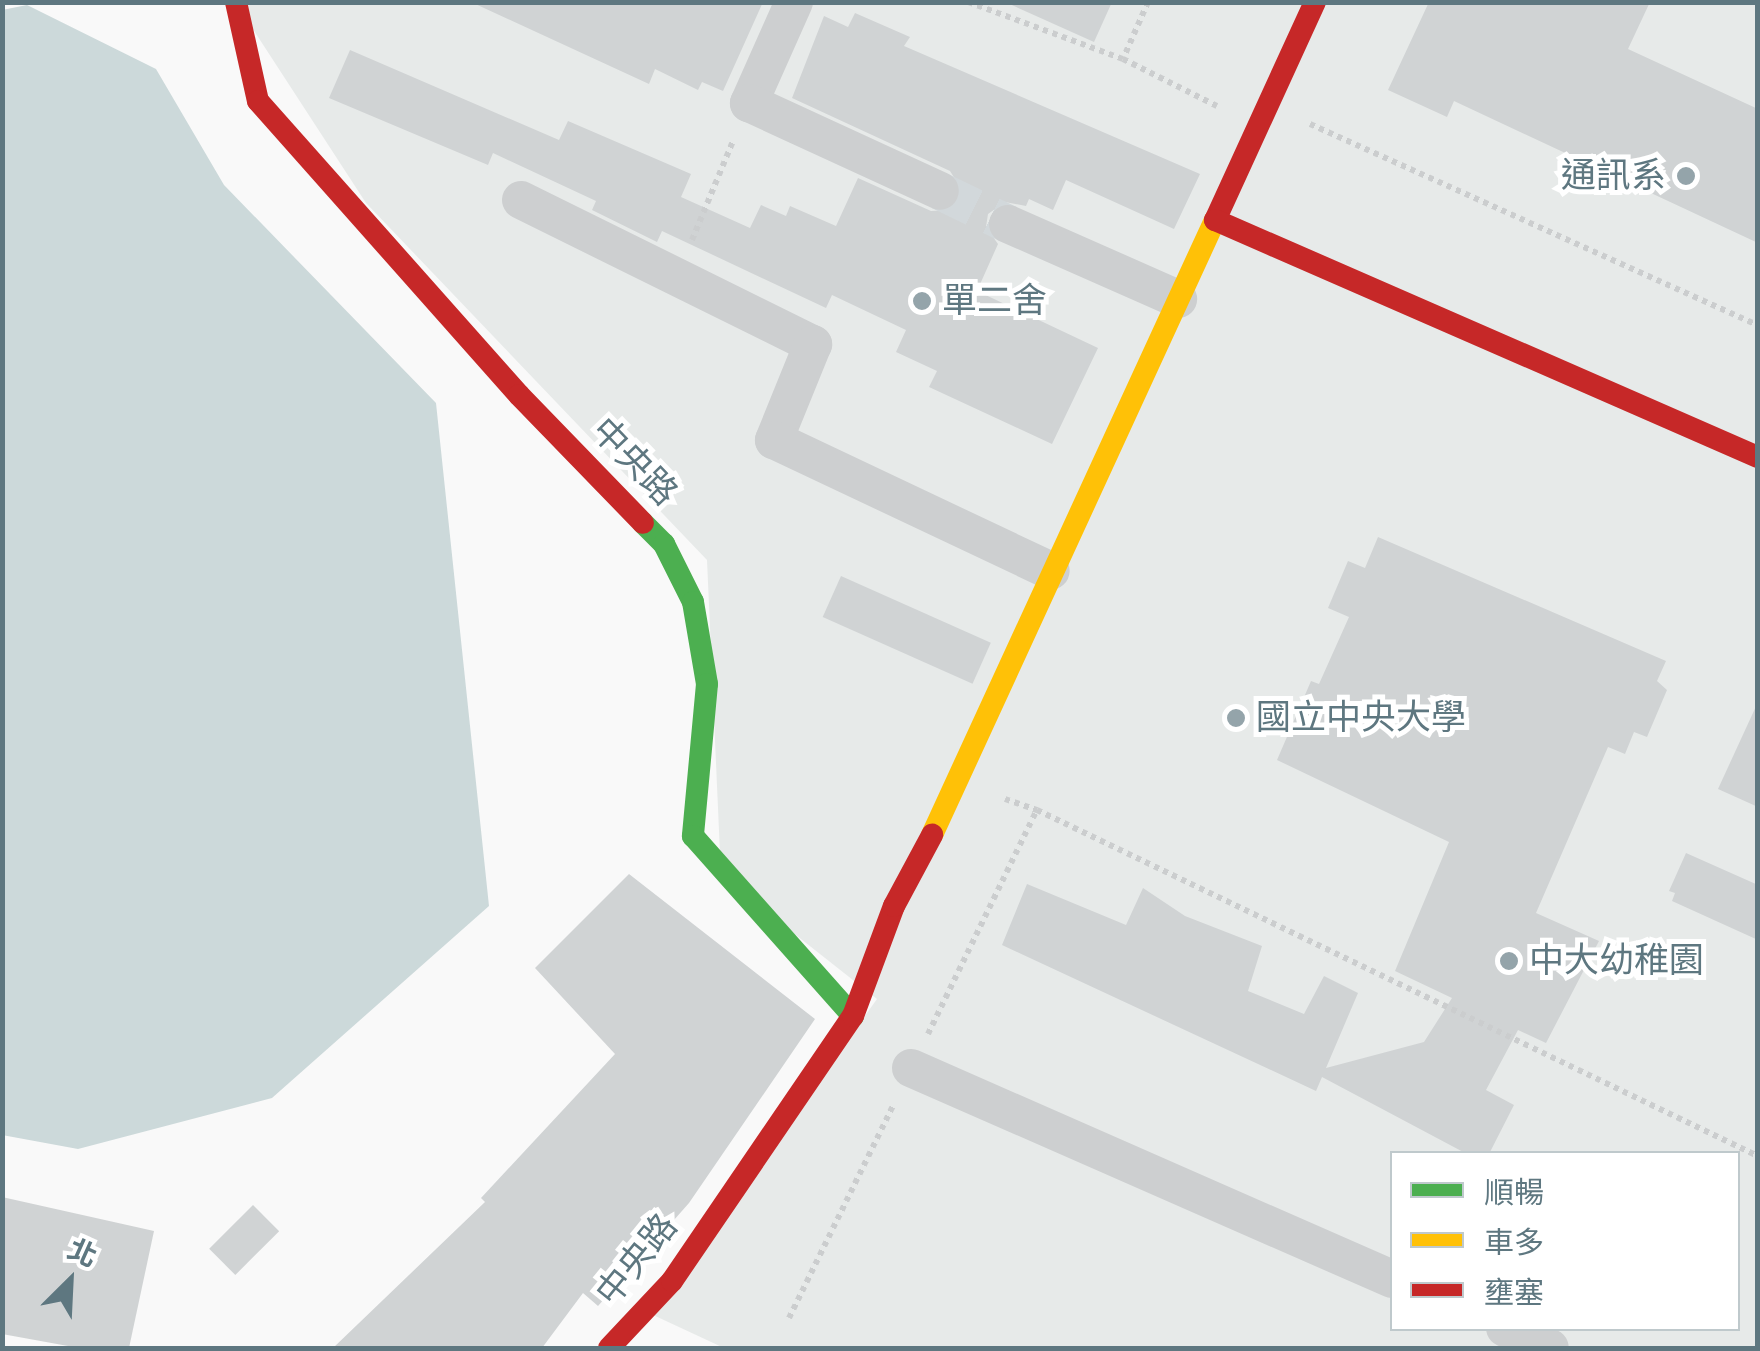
<!DOCTYPE html>
<meta charset="utf-8">
<style>
body{margin:0}
#map{position:relative;width:1760px;height:1351px;overflow:hidden;background:#f9f9f9;font-family:"Varela Round","Noto Sans TC",sans-serif}
div>[style]{position:absolute}
.built>*{inset:0;background:#e7eae9}
.water>*{inset:0;background:#ccd9da}
.building>*{inset:0;background:#d0d3d4;transform-origin:0 0}
.street-tunnel>*{height:38px;margin-top:-19px;transform-origin:0;background:repeating-linear-gradient(90deg,#d2d8db 0 38px,transparent 0 57px)}
.path>*{height:6px;margin-top:-3px;transform-origin:0;background:repeating-linear-gradient(90deg,#cbcdce 0 5px,transparent 0 10px)}
.street>*{height:38px;margin:-19px;padding:0 19px;transform-origin:19px;border-radius:19px;background:#cdcfd0}
.fast>*{height:22px;margin:-11px;padding:0 11px;transform-origin:11px;border-radius:11px;background:#4caf50}
.slow>*{height:22px;margin:-11px;padding:0 11px;transform-origin:11px;border-radius:11px;background:#ffc107}
.jam>*{height:22px;margin:-11px;padding:0 11px;transform-origin:11px;border-radius:11px;background:#c62828}
.dots>*{width:28px;height:28px;translate:-50% -50%;box-sizing:border-box;border:5px solid #fff;border-radius:50%}
span{translate:-50% -50%;white-space:nowrap;text-align:center;line-height:1.15;-webkit-text-stroke:10px #fff;paint-order:stroke}
.poi-label{font-size:35px;color:#5e7780}
.right{translate:-100% -50%;text-align:right}
.left{translate:0 -50%;text-align:left}
.street-label{font-size:35px;color:#5e7780}
.frame{position:absolute;inset:0;border:5px solid #5e7780;pointer-events:none}
.legend{position:absolute;left:1390px;top:1151px;width:350px;height:180px;box-sizing:border-box;background:#fff;border:2px solid #bfc9cc;margin:0;padding:12px 18px;list-style:none;font-size:30px;color:#5e7780}
.legend li{display:flex;align-items:center;gap:20px;height:50px}
.legend b{width:50px;border:2px solid #bfc9cc}
.north{position:absolute;left:20px;top:1231px;width:100px;height:100px;-webkit-text-stroke:8px #fff;paint-order:stroke;rotate:24deg;font-size:28px;font-weight:700;line-height:40px;text-align:center;color:#5e7780}
.north::after{content:'';display:block;margin:auto;width:35px;height:45px;background:#5e7780;clip-path:polygon(50% 0,100% 100%,50% 72%,0 100%)}
</style>
<div id="map">
<div class="built">
<div style="clip-path:polygon(evenodd,236px 3px,1757px 3px,1757px 1348px,724px 1348px,651px 1314px,877px 999px,721px 876px,707px 560px,366px 203px,236px 3px,1392px 1154px,1738px 1154px,1738px 1328px,1392px 1328px,1392px 1154px)"></div>
</div>
<div class="water">
<div style="clip-path:polygon(27px 5px,156px 69px,224px 185px,436px 403px,489px 906px,272px 1098px,78px 1149px,2px 1135px,2px 10px)"></div>
</div>
<div class="building">
<div style="clip-path:polygon(471px 2px,763px 2px,723px 91px,702px 82px,698px 90px,655px 69px,649px 84px)"></div>
<div style="clip-path:polygon(1005px 2px,1112px 2px,1094px 42px)"></div>
<div style="clip-path:polygon(1429px 2px,1650px 2px,1628px 49px,1758px 109px,1758px 243px,1454px 101px,1447px 117px,1388px 90px)"></div>
<div style="clip-path:polygon(855px 13px,910px 37px,904px 46px,1200px 174px,1174px 229px,1066px 180px,1053px 210px,1029px 199px,1026px 206px,1005px 202px,988px 214px,986px 227px,998px 244px,977px 291px,1098px 348px,1052px 444px,929px 387px,937px 371px,896px 352px,906px 330px,832px 295px,826px 308px,662px 231px,657px 242px,592px 210px,596px 201px,493px 153px,488px 165px,329px 98px,350px 50px,559px 140px,568px 121px,691px 174px,681px 197px,750px 228px,761px 205px,786px 216px,790px 206px,836px 226px,858px 178px,931px 211px,952px 210px,962px 190px,950px 171px,792px 98px,824px 16px,848px 27px)"></div>
<div style="clip-path:polygon(1378px 537px,1666px 661px,1657px 681px,1667px 690px,1647px 737px,1634px 732px,1625px 754px,1608px 747px,1536px 913px,1599px 941px,1546px 1043px,1518px 1030px,1486px 1090px,1514px 1105px,1489px 1154px,1467px 1154px,1322px 1077px,1316px 1091px,1002px 945px,1027px 884px,1126px 925px,1143px 888px,1185px 916px,1262px 946px,1248px 991px,1304px 1014px,1324px 976px,1358px 993px,1326px 1068px,1424px 1042px,1452px 998px,1395px 971px,1449px 842px,1277px 760px,1311px 681px,1319px 684px,1349px 617px,1328px 608px,1348px 561px,1365px 568px)"></div>
<div style="left:841px;top:576px;width:164px;height:45px;rotate:24deg"></div>
<div style="clip-path:polygon(1758px 702px,1758px 807px,1718px 789px)"></div>
<div style="clip-path:polygon(1686px 853px,1758px 885px,1758px 940px,1672px 901px,1675px 893px,1669px 891px)"></div>
<div style="clip-path:polygon(629px 874px,815px 1019px,689px 1203px,598px 1306px,583px 1293px,542px 1348px,333px 1348px,485px 1202px,481px 1198px,615px 1054px,535px 968px)"></div>
<div style="clip-path:polygon(2px 1197px,154px 1231px,129px 1348px,79px 1348px,2px 1334px)"></div>
<div style="left:253px;top:1205px;width:37px;height:62px;rotate:45deg"></div>
</div>
<div class="street-tunnel">
<div style="left:940px;top:191px;width:76px;rotate:25.9deg"></div>
</div>
<div class="path">
<div style="left:968px;top:2px;width:165px;rotate:20.2deg"></div>
<div style="left:1148px;top:2px;width:62px;rotate:113.7deg"></div>
<div style="left:1123px;top:59px;width:105px;rotate:26.6deg"></div>
<div style="left:1310px;top:124px;width:491px;rotate:24.2deg"></div>
<div style="left:692px;top:240px;width:107px;rotate:-67.5deg"></div>
<div style="left:1005px;top:799px;width:34px;rotate:19deg"></div>
<div style="left:928px;top:1034px;width:249px;rotate:-64.1deg"></div>
<div style="left:1037px;top:810px;width:800px;rotate:25.64deg"></div>
<div style="left:789px;top:1318px;width:238px;rotate:-63.9deg"></div>
</div>
<div class="street">
<div style="left:794px;top:2px;width:111px;rotate:114deg"></div>
<div style="left:749px;top:103px;width:210px;rotate:24.7deg"></div>
<div style="left:521px;top:200px;width:326px;rotate:26.3deg"></div>
<div style="left:813px;top:344px;width:104px;rotate:112.1deg"></div>
<div style="left:774px;top:440px;width:306px;rotate:25.3deg"></div>
<div style="left:1008px;top:224px;width:186px;rotate:23.8deg"></div>
<div style="left:911px;top:1068px;width:525px;rotate:23.69deg"></div>
<div style="left:1505px;top:1328px;width:49px;rotate:24deg"></div>
</div>
<div class="fast">
<div style="left:643px;top:523px;width:30px;rotate:45deg"></div>
<div style="left:664px;top:544px;width:65px;rotate:63.4deg"></div>
<div style="left:693px;top:602px;width:83px;rotate:80.3deg"></div>
<div style="left:707px;top:684px;width:153px;rotate:95.3deg"></div>
<div style="left:693px;top:836px;width:241px;rotate:48.4deg"></div>
</div>
<div class="slow">
<div style="left:932px;top:835px;width:677px;rotate:-65.29deg"></div>
</div>
<div class="jam">
<div style="left:236px;top:2px;width:101px;rotate:77.5deg"></div>
<div style="left:258px;top:101px;width:393px;rotate:48.4deg"></div>
<div style="left:519px;top:395px;width:178px;rotate:45.9deg"></div>
<div style="left:1315px;top:2px;width:240px;rotate:114.6deg"></div>
<div style="left:1215px;top:220px;width:592px;rotate:23.58deg"></div>
<div style="left:609px;top:1348px;width:92px;rotate:-46.8deg"></div>
<div style="left:672px;top:1281px;width:321px;rotate:-55.7deg"></div>
<div style="left:853px;top:1016px;width:117px;rotate:-69.6deg"></div>
<div style="left:894px;top:906px;width:81px;rotate:-61.8deg"></div>
</div>
<div class="dots">
<div style="left:1686px;top:176px;background:#94a4aa"></div>
<div style="left:922px;top:301px;background:#94a4aa"></div>
<div style="left:1236px;top:718px;background:#94a4aa"></div>
<div style="left:1509px;top:961px;background:#94a4aa"></div>
</div>
<div class="poi-label">
<span class="right" style="left:1666px;top:176px">通訊系</span>
<span class="left" style="left:942px;top:301px">單二舍</span>
<span class="left" style="left:1256px;top:718px">國立中央大學</span>
<span class="left" style="left:1529px;top:961px">中大幼稚園</span>
</div>
<div class="street-label">
<span style="left:634px;top:462px;rotate:46deg">中央路</span>
<span style="left:637px;top:1260px;rotate:-51deg">中央路</span>
</div>
<div class="frame"></div>
<ul class="legend">
<li><b style="height:12px;background:#4caf50"></b>順暢</li>
<li><b style="height:12px;background:#ffc107"></b>車多</li>
<li><b style="height:12px;background:#c62828"></b>壅塞</li>
</ul>
<div class="north">北</div>
</div>
